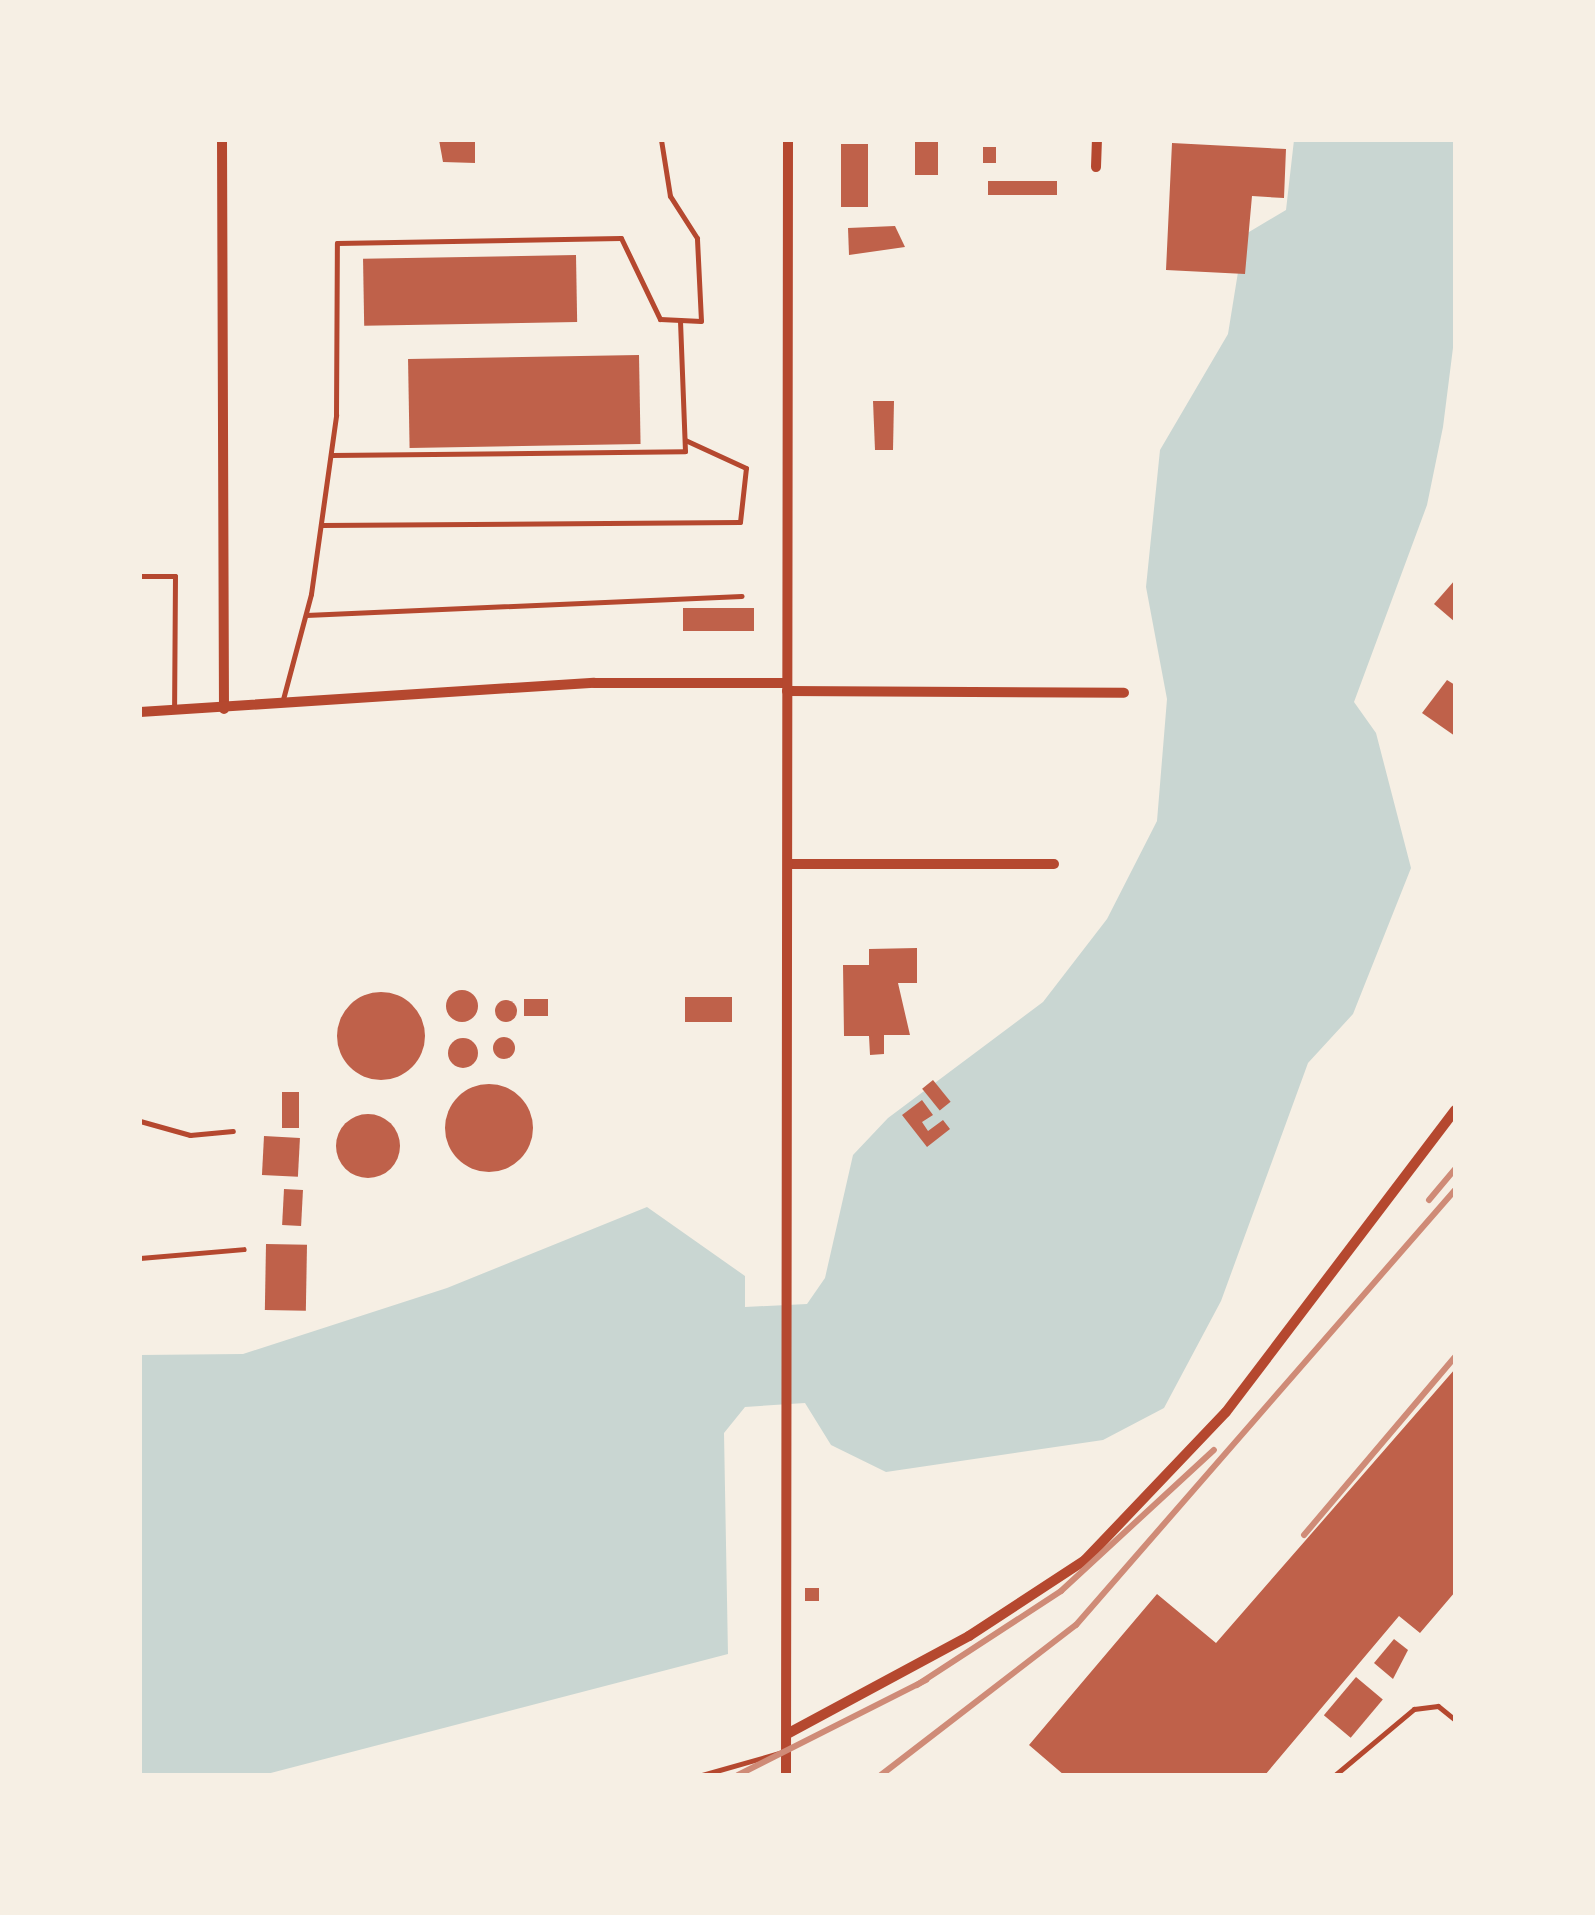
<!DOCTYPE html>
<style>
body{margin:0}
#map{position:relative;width:1595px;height:1915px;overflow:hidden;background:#f6efe4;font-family:"Crimson Pro",serif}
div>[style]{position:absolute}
.water>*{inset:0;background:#c9d6d2}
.building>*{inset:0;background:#bf614a;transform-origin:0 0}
.round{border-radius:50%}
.service>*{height:5px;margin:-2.5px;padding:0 2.5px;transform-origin:2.5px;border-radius:2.5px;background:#b5482f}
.minor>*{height:10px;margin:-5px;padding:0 5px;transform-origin:5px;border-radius:5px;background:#b5482f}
.rail>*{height:6px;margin:-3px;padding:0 3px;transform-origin:3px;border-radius:3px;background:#cf8b77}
span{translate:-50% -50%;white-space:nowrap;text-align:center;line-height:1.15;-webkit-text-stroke:8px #f6efe4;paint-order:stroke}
.frame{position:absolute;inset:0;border:142px solid #f6efe4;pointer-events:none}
</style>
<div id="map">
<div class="water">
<div style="clip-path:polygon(1294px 140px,1455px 140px,1455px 332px,1443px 427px,1427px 505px,1354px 702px,1376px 733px,1411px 868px,1353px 1014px,1308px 1063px,1221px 1301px,1164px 1408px,1103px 1440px,886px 1472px,831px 1445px,805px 1403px,745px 1407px,724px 1433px,728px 1654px,263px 1775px,140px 1775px,140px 1355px,243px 1354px,447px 1288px,647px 1207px,745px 1276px,745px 1307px,807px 1304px,825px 1278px,853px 1155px,888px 1118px,1043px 1002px,1107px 919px,1157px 821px,1167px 699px,1146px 587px,1160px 450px,1228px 334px,1244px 235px,1286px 210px)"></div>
</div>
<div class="building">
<div style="clip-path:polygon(439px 140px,475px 140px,475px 163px,443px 162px)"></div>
<div style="left:915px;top:140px;width:23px;height:35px"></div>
<div style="clip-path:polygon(1172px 143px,1286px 149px,1284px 198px,1252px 196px,1245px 274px,1166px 270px)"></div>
<div style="left:841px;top:144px;width:27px;height:63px"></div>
<div style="left:983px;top:147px;width:13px;height:16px"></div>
<div style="left:988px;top:181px;width:69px;height:14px"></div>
<div style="clip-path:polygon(848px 228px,895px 226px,905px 247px,849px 255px)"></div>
<div style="left:576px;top:255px;width:67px;height:213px;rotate:89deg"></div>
<div style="left:639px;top:355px;width:89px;height:231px;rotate:89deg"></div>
<div style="clip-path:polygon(873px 401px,894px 401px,893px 450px,875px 450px)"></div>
<div style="clip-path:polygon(1455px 580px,1455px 622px,1434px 604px)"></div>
<div style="left:754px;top:608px;width:23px;height:71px;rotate:90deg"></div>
<div style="clip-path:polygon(1447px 680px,1455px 685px,1455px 736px,1422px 713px)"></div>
<div style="clip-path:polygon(917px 948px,917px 983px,898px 983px,910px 1035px,884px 1035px,884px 1054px,870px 1055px,869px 1036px,844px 1036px,843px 965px,869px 965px,869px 949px)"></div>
<div class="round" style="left:446px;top:990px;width:32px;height:32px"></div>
<div class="round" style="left:337px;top:992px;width:88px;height:88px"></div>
<div style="left:685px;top:997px;width:47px;height:25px"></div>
<div style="left:524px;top:999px;width:24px;height:17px"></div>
<div class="round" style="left:495px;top:1000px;width:22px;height:22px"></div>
<div class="round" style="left:493px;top:1037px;width:22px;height:22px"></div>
<div class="round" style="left:448px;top:1038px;width:30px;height:30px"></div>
<div style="left:933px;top:1080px;width:28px;height:14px;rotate:51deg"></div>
<div class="round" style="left:445px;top:1084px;width:88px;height:88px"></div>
<div style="left:282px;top:1092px;width:17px;height:36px"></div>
<div style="clip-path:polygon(922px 1100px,933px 1115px,922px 1122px,928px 1131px,943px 1120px,950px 1129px,927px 1147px,902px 1115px)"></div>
<div class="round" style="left:336px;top:1114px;width:64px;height:64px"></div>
<div style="left:264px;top:1136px;width:36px;height:39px;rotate:3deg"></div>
<div style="left:284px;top:1189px;width:19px;height:36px;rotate:3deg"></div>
<div style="left:266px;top:1244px;width:41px;height:66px;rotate:1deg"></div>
<div style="clip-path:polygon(1455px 1369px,1455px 1592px,1420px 1633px,1399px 1616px,1265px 1775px,1064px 1775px,1029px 1745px,1157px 1594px,1216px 1643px)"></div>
<div style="left:805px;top:1588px;width:14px;height:13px"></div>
<div style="clip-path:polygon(1394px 1639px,1408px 1650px,1393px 1679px,1374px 1663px)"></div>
<div style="left:1356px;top:1677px;width:35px;height:50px;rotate:40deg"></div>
</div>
<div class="service">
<div style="left:331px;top:455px;width:354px;rotate:-0.6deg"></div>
<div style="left:685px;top:451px;width:131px;rotate:-92.2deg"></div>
<div style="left:321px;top:525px;width:419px;rotate:-0.4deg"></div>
<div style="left:740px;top:522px;width:54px;rotate:-83.7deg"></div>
<div style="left:746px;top:468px;width:67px;rotate:-155.3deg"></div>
<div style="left:140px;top:576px;width:35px"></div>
<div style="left:175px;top:576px;width:132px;rotate:90.4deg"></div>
<div style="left:306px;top:615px;width:436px;rotate:-2.5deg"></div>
<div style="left:282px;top:703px;width:113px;rotate:-75.1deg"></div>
<div style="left:311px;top:594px;width:181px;rotate:-82deg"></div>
<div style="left:336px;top:415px;width:172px;rotate:-89.7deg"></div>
<div style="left:337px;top:243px;width:284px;rotate:-1deg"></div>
<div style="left:621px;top:238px;width:90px;rotate:64.3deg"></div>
<div style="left:660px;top:319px;width:41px;rotate:2.8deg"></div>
<div style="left:701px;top:321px;width:83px;rotate:-92.8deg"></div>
<div style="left:697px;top:238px;width:50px;rotate:-122.7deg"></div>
<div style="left:670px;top:196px;width:57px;rotate:-99.1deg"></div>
<div style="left:140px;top:1121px;width:52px;rotate:15.6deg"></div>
<div style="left:190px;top:1135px;width:43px;rotate:-5.3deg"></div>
<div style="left:140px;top:1258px;width:104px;rotate:-4.9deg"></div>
<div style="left:702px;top:1775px;width:84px;rotate:-15.9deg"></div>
<div style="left:1335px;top:1775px;width:103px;rotate:-39.9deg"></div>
<div style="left:1414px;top:1709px;width:24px;rotate:-7deg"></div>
<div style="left:1438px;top:1706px;width:22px;rotate:39deg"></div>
</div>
<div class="minor">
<div style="left:222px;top:140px;width:569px;rotate:89.8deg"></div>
<div style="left:1096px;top:167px;width:27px;rotate:-88deg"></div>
<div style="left:787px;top:691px;width:337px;rotate:0.3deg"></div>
<div style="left:140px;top:712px;width:455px;rotate:-3.7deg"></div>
<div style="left:594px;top:683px;width:193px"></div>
<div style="left:789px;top:864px;width:265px"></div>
<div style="left:787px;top:1734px;width:207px;rotate:-28.3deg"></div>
<div style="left:969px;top:1636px;width:139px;rotate:-33.2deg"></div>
<div style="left:1085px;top:1560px;width:204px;rotate:-46.4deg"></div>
<div style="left:1226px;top:1412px;width:379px;rotate:-52.8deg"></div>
<div style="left:786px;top:1775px;width:1635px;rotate:-89.93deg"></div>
</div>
<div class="rail">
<div style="left:1429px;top:1200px;width:40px;rotate:-50deg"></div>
<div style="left:1304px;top:1535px;width:233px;rotate:-49.7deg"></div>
<div style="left:917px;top:1685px;width:172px;rotate:-33.1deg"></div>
<div style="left:1061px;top:1591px;width:208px;rotate:-42.7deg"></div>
<div style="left:738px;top:1775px;width:211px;rotate:-26.8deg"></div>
<div style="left:881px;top:1775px;width:246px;rotate:-37.6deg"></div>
<div style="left:1076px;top:1625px;width:577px;rotate:-48.94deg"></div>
</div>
<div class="frame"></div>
</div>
